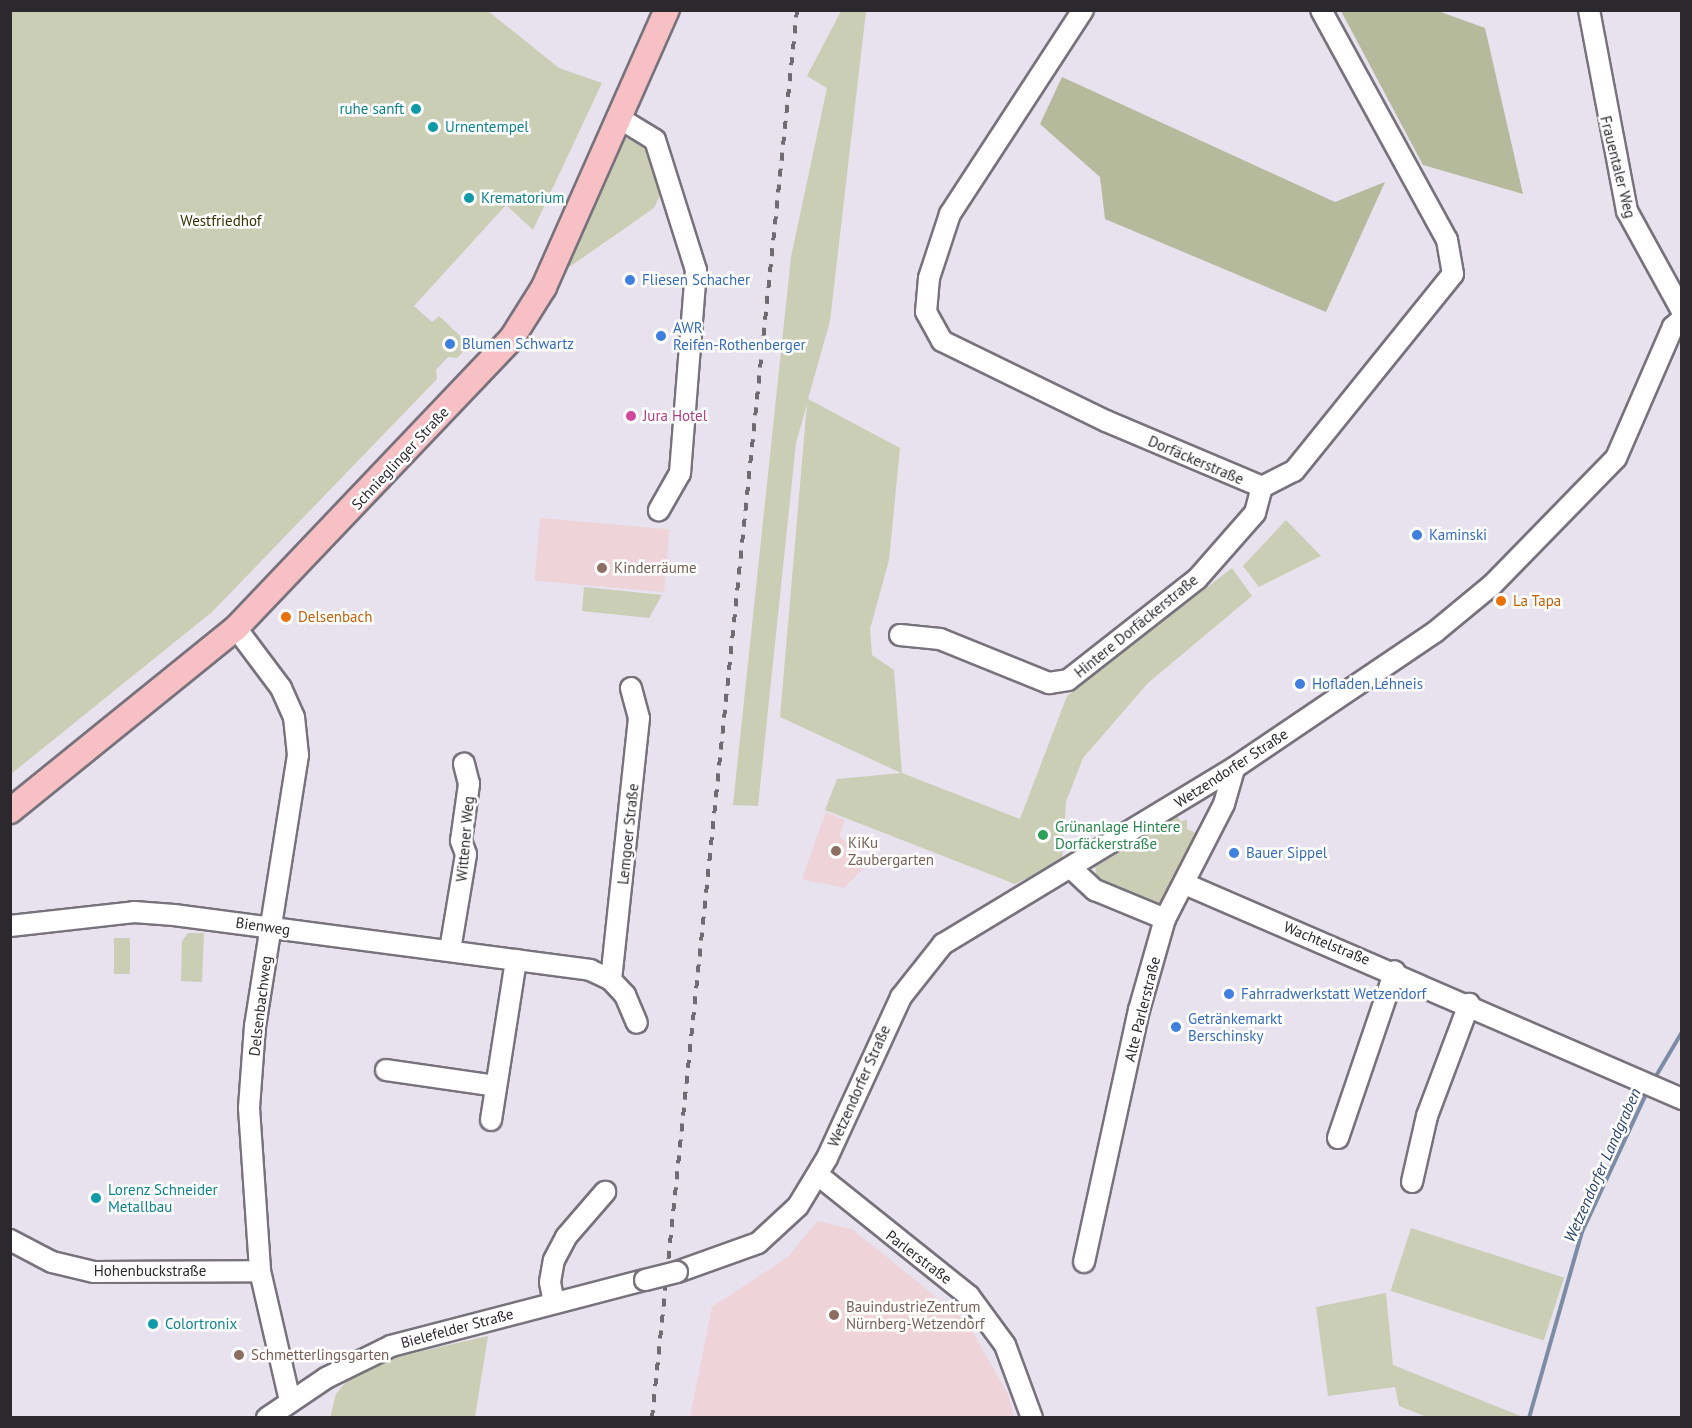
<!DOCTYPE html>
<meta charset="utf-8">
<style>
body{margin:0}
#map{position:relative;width:1692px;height:1428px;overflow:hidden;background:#e7e2ee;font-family:"PT Sans",sans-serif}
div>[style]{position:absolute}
.education>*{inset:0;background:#eed3d8;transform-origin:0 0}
.green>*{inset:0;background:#caceb4;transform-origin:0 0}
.forest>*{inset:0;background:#b5ba9c}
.stream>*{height:4px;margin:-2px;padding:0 2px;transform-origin:2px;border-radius:2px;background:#7c8ca4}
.roads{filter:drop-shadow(2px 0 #77727c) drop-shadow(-2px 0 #77727c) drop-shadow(0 2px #77727c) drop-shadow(0 -2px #77727c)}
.minor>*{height:20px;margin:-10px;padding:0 10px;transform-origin:10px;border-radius:10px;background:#fff}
.major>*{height:24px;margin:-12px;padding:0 12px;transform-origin:12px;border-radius:12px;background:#f6c0c4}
.rail>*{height:4px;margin-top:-2px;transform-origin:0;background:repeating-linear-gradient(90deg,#6e6b73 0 8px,transparent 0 16px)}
.bridges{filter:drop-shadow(2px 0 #77727c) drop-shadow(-2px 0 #77727c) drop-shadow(0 2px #77727c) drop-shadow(0 -2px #77727c)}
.minor-bridge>*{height:20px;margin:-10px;padding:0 10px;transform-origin:10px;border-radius:10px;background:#fff}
.dots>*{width:16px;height:16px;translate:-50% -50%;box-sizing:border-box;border:3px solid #fff;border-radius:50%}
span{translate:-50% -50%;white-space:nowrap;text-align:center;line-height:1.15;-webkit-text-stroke:5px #fff;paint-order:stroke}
.culture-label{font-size:15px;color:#0d838f}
.right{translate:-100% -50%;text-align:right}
.left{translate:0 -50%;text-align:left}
.street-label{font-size:15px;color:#2b292e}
.park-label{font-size:15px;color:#303400}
.shop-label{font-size:15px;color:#366cbe}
.hotel-label{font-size:15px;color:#b23c85}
.education-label{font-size:15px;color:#785e54}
.food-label{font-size:15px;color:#c56008}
.leisure-label{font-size:15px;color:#27864d}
.water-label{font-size:16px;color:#2e476d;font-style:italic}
.frame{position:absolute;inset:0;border:12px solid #2b292e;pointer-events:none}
</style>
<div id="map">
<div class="education">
<div style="left:540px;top:518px;width:130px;height:63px;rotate:5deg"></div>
<div style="clip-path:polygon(826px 812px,845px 820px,839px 836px,870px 862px,844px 888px,802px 879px)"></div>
<div style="clip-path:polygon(817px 1221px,852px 1229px,967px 1322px,1008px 1394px,1014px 1417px,690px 1417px,712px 1307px,788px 1257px)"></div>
</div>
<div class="green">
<div style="clip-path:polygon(11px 10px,488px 11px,559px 68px,602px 83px,533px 230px,506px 205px,414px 306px,432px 322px,439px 316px,470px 345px,457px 358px,448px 357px,436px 370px,437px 379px,212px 612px,11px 774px)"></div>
<div style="clip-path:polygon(841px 11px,866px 11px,830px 321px,808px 399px,900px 448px,889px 560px,870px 629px,872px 655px,894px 670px,902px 773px,1020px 819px,1067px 696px,1232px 568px,1252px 596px,1148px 683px,1083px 758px,1066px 802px,1062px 860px,1015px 884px,825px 810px,837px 779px,901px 773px,780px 717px,807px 404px,796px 443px,758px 806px,733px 805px,791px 257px,827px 88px,807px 76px)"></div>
<div style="clip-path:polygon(634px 136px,645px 138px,662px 191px,654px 208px,565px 270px,623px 139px)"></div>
<div style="clip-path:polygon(1286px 520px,1321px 556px,1259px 587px,1243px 566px)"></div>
<div style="clip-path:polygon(584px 587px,662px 595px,649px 618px,582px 611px)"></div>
<div style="clip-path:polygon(1177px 816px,1181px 822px,1187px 819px,1187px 829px,1200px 835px,1163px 904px,1154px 906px,1097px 880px,1095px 867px)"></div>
<div style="clip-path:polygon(188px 933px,204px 933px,202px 982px,181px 981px,182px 941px)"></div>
<div style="left:114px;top:938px;width:16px;height:36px"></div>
<div style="left:1411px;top:1228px;width:161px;height:66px;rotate:18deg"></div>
<div style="clip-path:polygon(1386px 1293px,1393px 1365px,1523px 1417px,1427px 1417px,1399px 1406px,1395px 1387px,1328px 1396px,1316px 1307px)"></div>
<div style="clip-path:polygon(488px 1336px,475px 1417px,330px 1418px,336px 1394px,350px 1377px,396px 1357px)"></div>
</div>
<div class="forest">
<div style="clip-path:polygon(1341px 11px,1438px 11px,1485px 28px,1523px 194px,1423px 165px)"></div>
<div style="clip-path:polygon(1062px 77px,1335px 202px,1385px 182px,1326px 312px,1105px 219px,1100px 177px,1040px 124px)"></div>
</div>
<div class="stream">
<div style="left:1653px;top:1081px;width:57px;rotate:-59.4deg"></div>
<div style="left:1529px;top:1418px;width:193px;rotate:-74.1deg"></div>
<div style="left:1582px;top:1232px;width:157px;rotate:-65.1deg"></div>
</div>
<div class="roads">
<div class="minor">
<div style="left:1083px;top:10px;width:244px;rotate:123.1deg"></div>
<div style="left:950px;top:214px;width:67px;rotate:108.2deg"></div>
<div style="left:929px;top:278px;width:34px;rotate:95deg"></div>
<div style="left:926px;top:312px;width:33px;rotate:61deg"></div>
<div style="left:942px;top:341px;width:182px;rotate:26deg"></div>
<div style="left:1106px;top:421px;width:169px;rotate:22.9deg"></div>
<div style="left:1262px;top:487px;width:36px;rotate:-27deg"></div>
<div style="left:1294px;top:471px;width:253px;rotate:-51.1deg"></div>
<div style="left:1453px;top:274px;width:35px;rotate:-100deg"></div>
<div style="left:1447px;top:240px;width:262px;rotate:-118.7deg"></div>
<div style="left:1589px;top:10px;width:205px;rotate:79.3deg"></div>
<div style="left:1627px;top:211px;width:114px;rotate:61.2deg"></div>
<div style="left:619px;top:118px;width:42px;rotate:31.4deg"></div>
<div style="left:655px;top:140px;width:136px;rotate:72.5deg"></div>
<div style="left:696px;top:270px;width:204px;rotate:94.5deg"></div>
<div style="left:680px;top:473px;width:43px;rotate:119.6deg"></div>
<div style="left:236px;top:628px;width:75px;rotate:53.1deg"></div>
<div style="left:281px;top:688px;width:32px;rotate:66deg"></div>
<div style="left:294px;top:717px;width:38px;rotate:84deg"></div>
<div style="left:298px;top:755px;width:274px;rotate:99deg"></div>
<div style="left:255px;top:1026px;width:82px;rotate:94.2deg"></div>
<div style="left:249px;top:1108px;width:163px;rotate:86.1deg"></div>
<div style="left:260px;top:1271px;width:133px;rotate:77deg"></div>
<div style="left:900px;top:635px;width:40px;rotate:5.7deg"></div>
<div style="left:940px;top:639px;width:118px;rotate:22deg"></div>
<div style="left:1049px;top:683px;width:19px;rotate:-9deg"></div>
<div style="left:1068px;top:680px;width:164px;rotate:-38.1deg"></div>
<div style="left:1197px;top:579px;width:88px;rotate:-48.7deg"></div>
<div style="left:1255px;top:513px;width:27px;rotate:-75deg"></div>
<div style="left:1071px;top:868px;width:33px;rotate:43deg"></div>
<div style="left:1095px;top:890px;width:76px;rotate:22.5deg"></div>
<div style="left:1185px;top:884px;width:542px;rotate:23.39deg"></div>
<div style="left:10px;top:926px;width:125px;rotate:-6.4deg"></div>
<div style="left:134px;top:912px;width:40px;rotate:4.3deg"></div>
<div style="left:174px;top:915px;width:420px;rotate:7.5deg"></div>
<div style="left:590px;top:970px;width:23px;rotate:25deg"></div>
<div style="left:611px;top:980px;width:21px;rotate:47deg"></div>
<div style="left:625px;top:995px;width:30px;rotate:67deg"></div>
<div style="left:450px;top:950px;width:97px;rotate:-80.5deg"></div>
<div style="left:466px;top:854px;width:14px;rotate:-111deg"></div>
<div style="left:461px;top:841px;width:58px;rotate:-82deg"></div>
<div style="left:469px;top:784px;width:21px;rotate:-104deg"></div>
<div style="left:611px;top:980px;width:263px;rotate:-83.9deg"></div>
<div style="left:639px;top:718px;width:31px;rotate:-105deg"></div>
<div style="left:386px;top:1070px;width:111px;rotate:8.3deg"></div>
<div style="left:491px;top:1120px;width:162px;rotate:-81.1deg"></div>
<div style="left:1338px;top:1138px;width:176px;rotate:-71.2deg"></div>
<div style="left:818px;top:1175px;width:193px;rotate:38.7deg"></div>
<div style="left:969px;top:1296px;width:61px;rotate:53.7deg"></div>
<div style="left:1005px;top:1345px;width:78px;rotate:69.7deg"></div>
<div style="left:1412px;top:1182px;width:68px;rotate:-77.2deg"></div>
<div style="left:1427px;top:1116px;width:120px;rotate:-69.4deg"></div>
<div style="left:10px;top:1240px;width:47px;rotate:27.6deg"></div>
<div style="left:52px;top:1262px;width:43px;rotate:13.4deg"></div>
<div style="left:94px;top:1272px;width:166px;rotate:-0.3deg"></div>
<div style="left:1084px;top:1262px;width:258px;rotate:-77.7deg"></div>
<div style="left:1139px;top:1010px;width:95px;rotate:-74.1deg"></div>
<div style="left:1165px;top:919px;width:129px;rotate:-62.8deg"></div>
<div style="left:1224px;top:804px;width:37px;rotate:-74deg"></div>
<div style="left:677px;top:1272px;width:86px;rotate:-19.7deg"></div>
<div style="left:758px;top:1243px;width:54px;rotate:-42.8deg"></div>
<div style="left:798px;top:1206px;width:56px;rotate:-58.9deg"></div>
<div style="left:827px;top:1158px;width:177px;rotate:-65.3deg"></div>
<div style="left:901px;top:997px;width:68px;rotate:-51.6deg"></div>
<div style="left:943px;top:944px;width:340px;rotate:-31.2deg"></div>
<div style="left:1234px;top:768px;width:243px;rotate:-34.1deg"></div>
<div style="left:1435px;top:632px;width:74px;rotate:-39.5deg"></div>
<div style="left:1492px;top:585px;width:177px;rotate:-45.7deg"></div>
<div style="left:1616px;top:458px;width:143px;rotate:-66.5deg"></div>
<div style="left:1673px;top:327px;width:12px;rotate:-42deg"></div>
<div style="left:554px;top:1303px;width:21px;rotate:-101deg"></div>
<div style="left:550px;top:1282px;width:22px;rotate:-80deg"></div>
<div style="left:554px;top:1260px;width:26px;rotate:-62deg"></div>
<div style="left:566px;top:1237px;width:60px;rotate:-49.1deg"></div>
<div style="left:267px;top:1418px;width:71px;rotate:-34.1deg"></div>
<div style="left:326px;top:1378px;width:72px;rotate:-26.2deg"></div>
<div style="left:391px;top:1346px;width:262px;rotate:-14.6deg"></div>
</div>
<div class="major">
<div style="left:10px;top:811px;width:291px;rotate:-39deg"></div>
<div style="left:236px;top:628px;width:400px;rotate:-46.4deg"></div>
<div style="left:512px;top:338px;width:60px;rotate:-57.9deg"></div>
<div style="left:544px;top:287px;width:303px;rotate:-66.1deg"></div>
</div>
</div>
<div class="rail">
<div style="left:652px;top:1418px;width:1415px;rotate:-84.12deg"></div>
</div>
<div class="bridges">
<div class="minor-bridge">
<div style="left:645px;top:1280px;width:33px;rotate:-14deg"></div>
</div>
</div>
<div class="dots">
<div style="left:416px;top:109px;background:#0f9aa8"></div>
<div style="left:433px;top:127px;background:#0f9aa8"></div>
<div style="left:469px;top:198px;background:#0f9aa8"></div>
<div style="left:630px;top:280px;background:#3f7fe0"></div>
<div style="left:661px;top:336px;background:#3f7fe0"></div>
<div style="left:450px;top:344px;background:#3f7fe0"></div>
<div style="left:631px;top:416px;background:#d1479c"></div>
<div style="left:1417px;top:535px;background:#3f7fe0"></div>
<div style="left:602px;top:568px;background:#8d6e63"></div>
<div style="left:1501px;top:601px;background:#e8710a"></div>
<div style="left:286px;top:617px;background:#e8710a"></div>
<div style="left:1300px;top:684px;background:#3f7fe0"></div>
<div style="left:1043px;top:835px;background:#2e9e5b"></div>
<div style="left:836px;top:851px;background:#8d6e63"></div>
<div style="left:1234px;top:853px;background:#3f7fe0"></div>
<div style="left:1229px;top:994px;background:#3f7fe0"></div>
<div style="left:1176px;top:1027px;background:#3f7fe0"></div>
<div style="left:96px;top:1198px;background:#0f9aa8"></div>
<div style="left:834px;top:1315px;background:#8d6e63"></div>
<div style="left:153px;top:1324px;background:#0f9aa8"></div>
<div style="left:239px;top:1355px;background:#8d6e63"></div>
</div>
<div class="culture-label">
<span class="right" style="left:404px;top:109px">ruhe sanft</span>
<span class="left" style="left:445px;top:127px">Urnentempel</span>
<span class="left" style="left:481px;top:198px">Krematorium</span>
<span class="left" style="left:108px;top:1198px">Lorenz Schneider<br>Metallbau</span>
<span class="left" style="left:165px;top:1324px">Colortronix</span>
</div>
<div class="street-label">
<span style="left:1618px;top:167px;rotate:76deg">Frauentaler Weg</span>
<span style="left:400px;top:458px;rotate:-47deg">Schnieglinger Straße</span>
<span style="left:1196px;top:460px;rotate:23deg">Dorfäckerstraße</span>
<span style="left:1136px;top:626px;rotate:-39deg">Hintere Dorfäckerstraße</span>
<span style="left:1231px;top:768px;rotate:-33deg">Wetzendorfer Straße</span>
<span style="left:628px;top:834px;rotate:-84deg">Lemgoer Straße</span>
<span style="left:465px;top:839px;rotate:-85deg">Wittener Weg</span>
<span style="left:263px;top:926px;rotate:8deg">Bienweg</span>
<span style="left:1327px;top:943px;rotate:22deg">Wachtelstraße</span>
<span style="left:260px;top:1006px;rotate:-83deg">Delsenbachweg</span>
<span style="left:1142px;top:1009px;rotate:-76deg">Alte Parlerstraße</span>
<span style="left:859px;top:1086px;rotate:-66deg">Wetzendorfer Straße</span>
<span style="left:919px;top:1257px;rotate:37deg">Parlerstraße</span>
<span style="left:150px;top:1271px">Hohenbuckstraße</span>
<span style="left:457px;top:1328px;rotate:-15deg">Bielefelder Straße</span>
</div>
<div class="park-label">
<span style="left:221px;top:221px">Westfriedhof</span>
</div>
<div class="shop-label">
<span class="left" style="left:642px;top:280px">Fliesen Schacher</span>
<span class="left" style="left:673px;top:336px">AWR<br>Reifen-Rothenberger</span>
<span class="left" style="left:462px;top:344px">Blumen Schwartz</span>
<span class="left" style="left:1429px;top:535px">Kaminski</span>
<span class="left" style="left:1312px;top:684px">Hofladen Lehneis</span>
<span class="left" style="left:1246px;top:853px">Bauer Sippel</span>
<span class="left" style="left:1241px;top:994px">Fahrradwerkstatt Wetzendorf</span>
<span class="left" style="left:1188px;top:1027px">Getränkemarkt<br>Berschinsky</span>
</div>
<div class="hotel-label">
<span class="left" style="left:643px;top:416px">Jura Hotel</span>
</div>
<div class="education-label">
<span class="left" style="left:614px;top:568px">Kinderräume</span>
<span class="left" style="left:848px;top:851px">KiKu<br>Zaubergarten</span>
<span class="left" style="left:846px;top:1315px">BauindustrieZentrum<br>Nürnberg-Wetzendorf</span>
<span class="left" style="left:251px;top:1355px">Schmetterlingsgarten</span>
</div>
<div class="food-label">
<span class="left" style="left:1513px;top:601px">La Tapa</span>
<span class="left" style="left:298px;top:617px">Delsenbach</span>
</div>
<div class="leisure-label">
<span class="left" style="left:1055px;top:835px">Grünanlage Hintere<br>Dorfäckerstraße</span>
</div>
<div class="water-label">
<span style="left:1602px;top:1165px;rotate:-66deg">Wetzendorfer Landgraben</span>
</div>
<div class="frame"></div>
</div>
